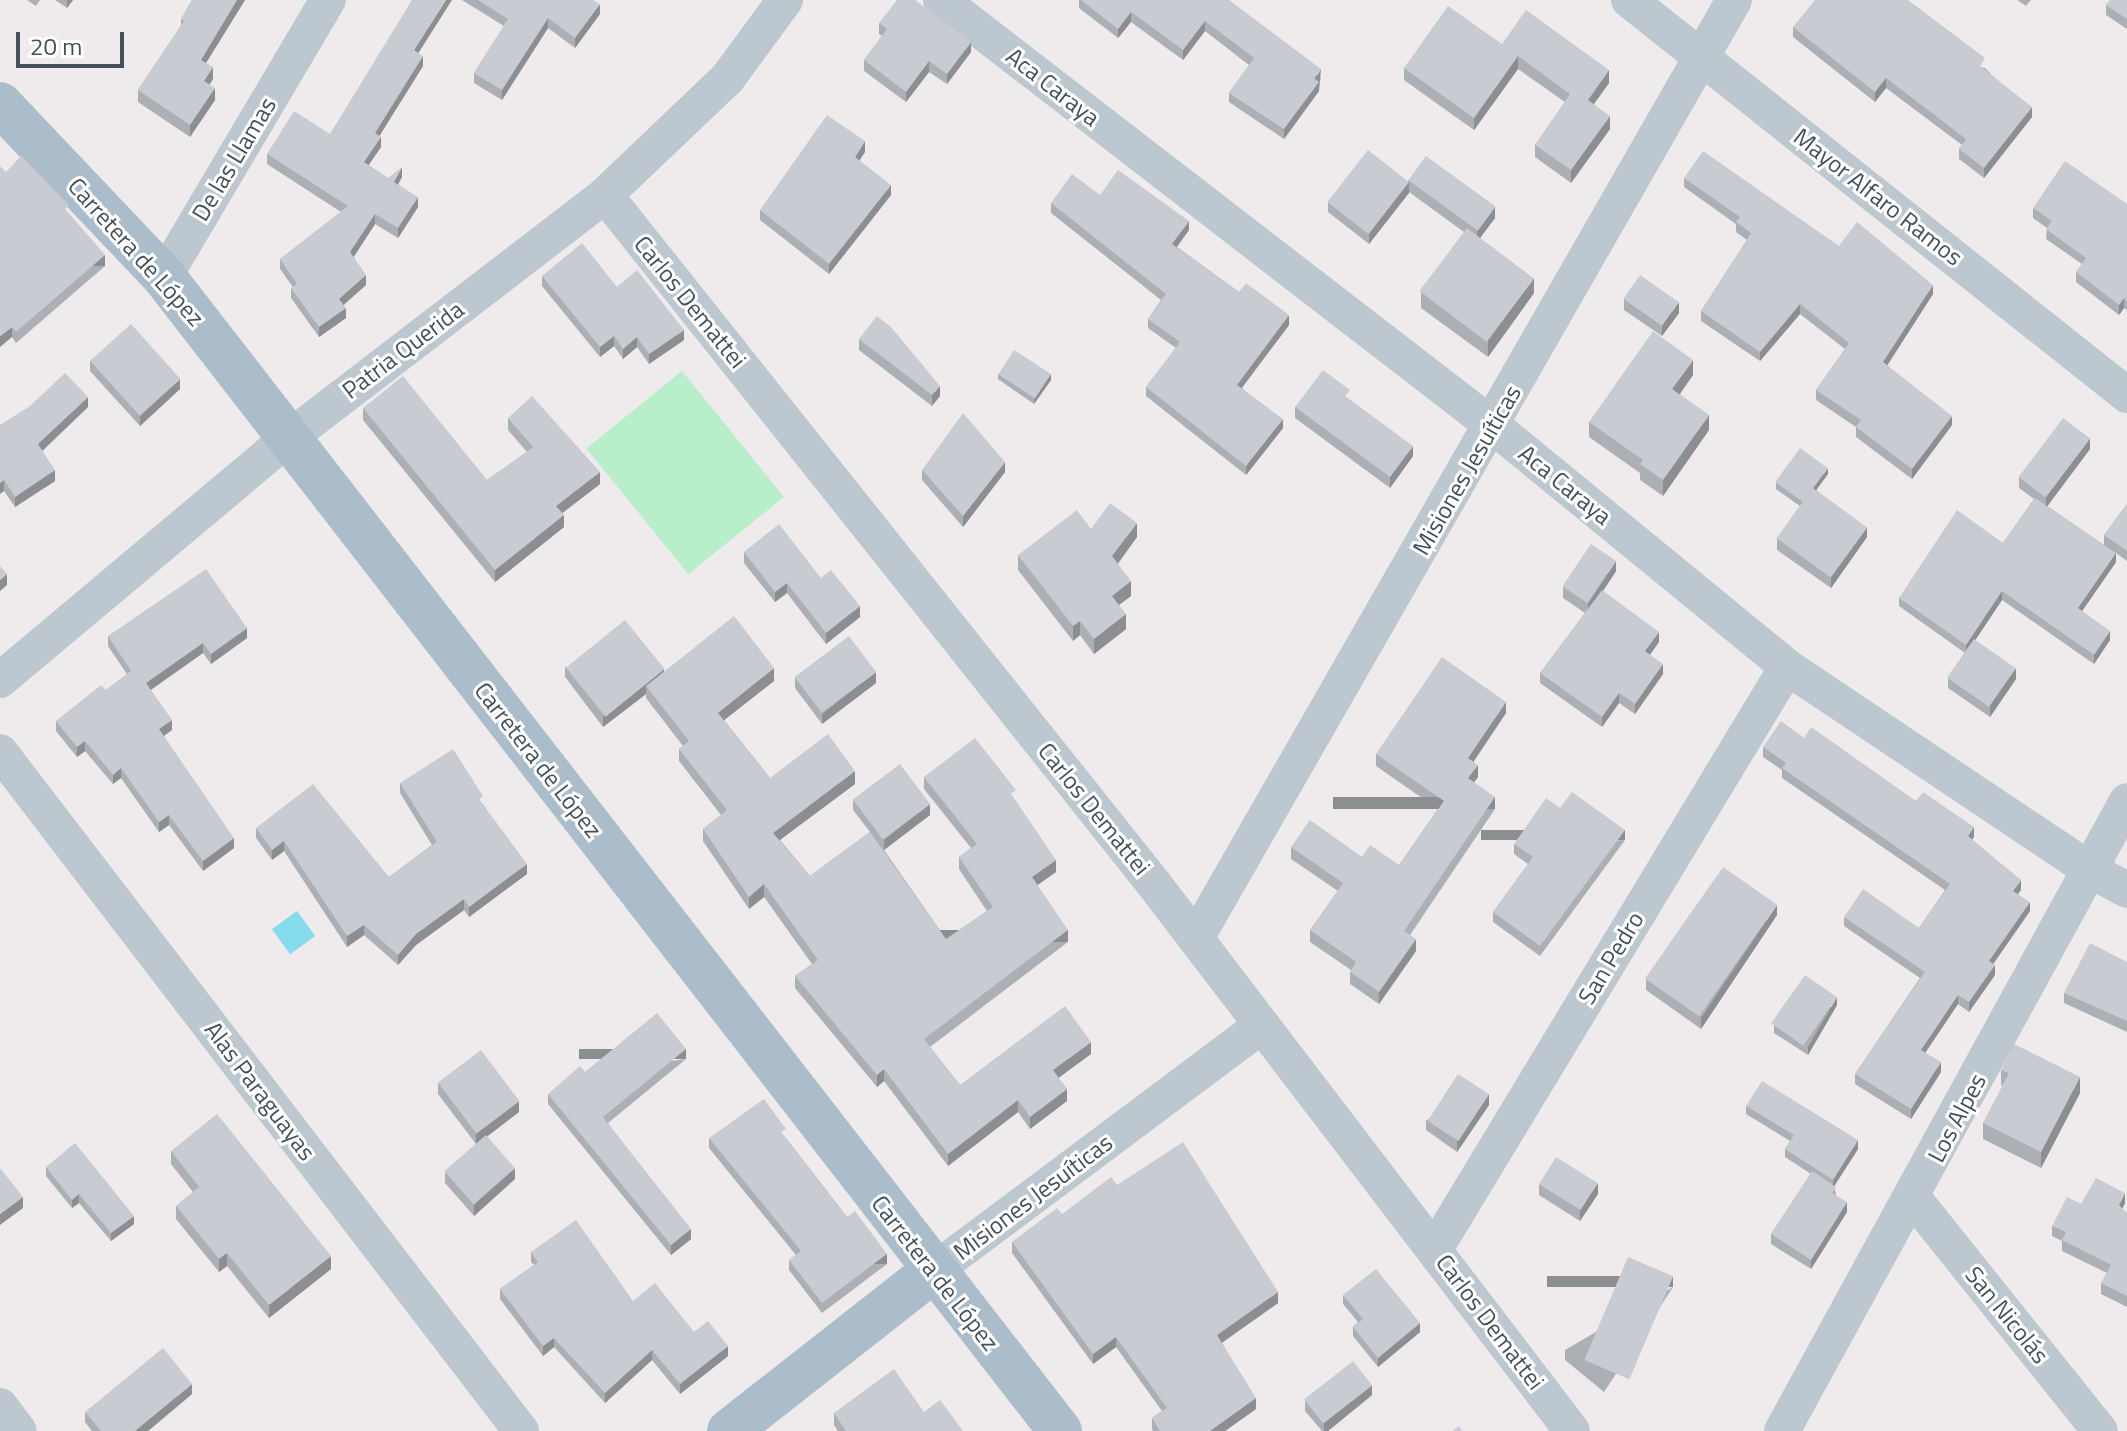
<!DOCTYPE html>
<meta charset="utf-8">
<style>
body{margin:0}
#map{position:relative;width:2127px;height:1431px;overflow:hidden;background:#efebec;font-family:"Titillium Web",sans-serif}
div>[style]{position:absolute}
.green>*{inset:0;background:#b8eeca;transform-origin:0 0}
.water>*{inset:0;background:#85dbeb;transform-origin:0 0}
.minor>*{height:36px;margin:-18px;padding:0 18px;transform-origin:18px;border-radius:18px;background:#bcc7cf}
.major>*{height:44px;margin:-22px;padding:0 22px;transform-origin:22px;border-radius:22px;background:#abbdcb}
.wall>*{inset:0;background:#acafb4}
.shaded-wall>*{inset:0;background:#8c8e92;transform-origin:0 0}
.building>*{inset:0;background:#c8cbd1;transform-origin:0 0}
span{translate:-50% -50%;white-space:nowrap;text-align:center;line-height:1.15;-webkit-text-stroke:6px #fff;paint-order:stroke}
.street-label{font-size:24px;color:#445059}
.scale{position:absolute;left:16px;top:32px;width:108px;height:36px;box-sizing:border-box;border:4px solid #445059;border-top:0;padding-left:10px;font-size:24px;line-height:28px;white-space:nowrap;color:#445059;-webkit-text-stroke:6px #fff;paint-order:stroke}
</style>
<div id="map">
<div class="green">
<div style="left:682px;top:371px;width:162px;height:123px;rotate:51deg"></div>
</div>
<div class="water">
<div style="left:297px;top:911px;width:31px;height:31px;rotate:54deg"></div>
</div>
<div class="minor">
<div style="left:941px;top:0;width:697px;rotate:37.66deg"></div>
<div style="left:1493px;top:426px;width:380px;rotate:39.3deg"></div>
<div style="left:1787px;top:667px;width:365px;rotate:33.8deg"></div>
<div style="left:2090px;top:870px;width:42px;rotate:28.4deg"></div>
<div style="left:1629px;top:0;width:636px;rotate:38.42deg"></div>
<div style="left:605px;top:195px;width:881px;rotate:51.45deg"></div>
<div style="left:1154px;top:884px;width:688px;rotate:52.61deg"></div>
<div style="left:164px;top:277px;width:322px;rotate:-59.4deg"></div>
<div style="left:0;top:680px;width:378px;rotate:-40deg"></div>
<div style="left:290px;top:437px;width:397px;rotate:-37.5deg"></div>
<div style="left:605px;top:195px;width:168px;rotate:-43.6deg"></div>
<div style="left:727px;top:79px;width:98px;rotate:-53.7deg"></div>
<div style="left:0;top:752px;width:856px;rotate:52.5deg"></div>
<div style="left:1196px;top:938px;width:1081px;rotate:-60.16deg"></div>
<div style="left:1914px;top:1199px;width:297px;rotate:51.3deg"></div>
<div style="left:1435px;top:1249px;width:680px;rotate:-58.83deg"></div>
<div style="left:932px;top:1272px;width:412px;rotate:-36.8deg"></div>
<div style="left:0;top:1406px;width:31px;rotate:53deg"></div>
<div style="left:1782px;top:1431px;width:718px;rotate:-61.29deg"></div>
</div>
<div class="major">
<div style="left:0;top:104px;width:238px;rotate:46.5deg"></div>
<div style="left:164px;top:277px;width:1461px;rotate:52.17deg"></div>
<div style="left:729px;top:1431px;width:258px;rotate:-38.1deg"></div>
</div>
<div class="wall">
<div style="clip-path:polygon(27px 0,40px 0,36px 6px)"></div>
<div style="clip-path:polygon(55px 0,73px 0,67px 8px)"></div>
<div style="clip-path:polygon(192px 0,245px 0,206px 63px,213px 79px,209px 85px,215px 100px,190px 137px,138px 102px,138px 90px,181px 26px,181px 19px)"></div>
<div style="clip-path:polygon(462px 0,593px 0,600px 14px,575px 48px,548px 28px,502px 100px,474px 83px,474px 73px,504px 26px)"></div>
<div style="clip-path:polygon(1079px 0,1229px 0,1321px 79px,1319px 82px,1319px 91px,1284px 139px,1229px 102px,1229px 93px,1249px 65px,1205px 31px,1183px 60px,1131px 22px,1118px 38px,1079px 8px)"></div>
<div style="clip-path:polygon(2017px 0,2031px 0,2026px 6px)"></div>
<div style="clip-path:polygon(2127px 0,2127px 29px,2106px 15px,2106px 5px)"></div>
<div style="clip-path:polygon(879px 23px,971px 52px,947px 84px,929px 72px,906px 102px,864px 71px,864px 60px,882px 36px,879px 34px)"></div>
<div style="clip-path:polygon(1793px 27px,1985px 68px,2032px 117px,1984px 178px,1959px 159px,1959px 149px,1962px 145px,1886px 88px,1875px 102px,1793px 37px)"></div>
<div style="clip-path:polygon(1502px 44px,1609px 83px,1594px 104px,1610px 129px,1571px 183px,1535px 157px,1535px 145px,1565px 102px,1518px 69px,1474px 130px,1404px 80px,1404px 68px)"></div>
<div style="clip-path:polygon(418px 53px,423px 66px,379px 136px,381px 147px,368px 165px,388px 178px,402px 177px,398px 184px,418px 207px,398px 238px,375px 224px,354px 257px,366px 285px,344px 304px,346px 318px,319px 337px,291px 298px,291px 288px,293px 287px,280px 269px,280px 259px,341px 212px,267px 164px,267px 154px,330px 134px)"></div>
<div style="clip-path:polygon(865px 152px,859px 161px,891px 195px,829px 274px,760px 220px,760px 210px)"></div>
<div style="clip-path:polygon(6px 172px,69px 214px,105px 266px,16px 343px,12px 337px)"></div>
<div style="clip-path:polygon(1684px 178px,1839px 246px,1933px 294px,1887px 365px,1952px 425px,1912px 479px,1856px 437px,1856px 427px,1816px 400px,1816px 390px,1845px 349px,1800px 314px,1760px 361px,1701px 321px,1701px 311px,1747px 240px,1736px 232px,1736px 224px,1684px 187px)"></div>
<div style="clip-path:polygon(1408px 180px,1495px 218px,1480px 238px,1534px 293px,1488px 357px,1421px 308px,1421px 292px,1464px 232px,1409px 192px,1369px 244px,1328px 212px,1328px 202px,1408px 182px)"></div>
<div style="clip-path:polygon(1100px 195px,1189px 230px,1177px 247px,1239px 292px,1289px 325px,1242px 388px,1283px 428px,1246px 475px,1146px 396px,1146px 387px,1176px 348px,1148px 328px,1148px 319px,1161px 300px,1051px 213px,1051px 203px)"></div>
<div style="clip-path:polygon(2127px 204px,2127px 310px,2124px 308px,2119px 315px,2076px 282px,2076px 272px,2082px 264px,2046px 239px,2047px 228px,2033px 218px,2033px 208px)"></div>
<div style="clip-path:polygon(542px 276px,617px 287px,684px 340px,649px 364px,637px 347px,623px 359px,614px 346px,600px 357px,542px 286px)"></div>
<div style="clip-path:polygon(1624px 299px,1679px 313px,1662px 336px,1624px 310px)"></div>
<div style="clip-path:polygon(859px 339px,940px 396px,932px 406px,859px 350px)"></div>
<div style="clip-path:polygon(90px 361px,180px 389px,140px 426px,90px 371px)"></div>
<div style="clip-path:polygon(998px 374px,1051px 380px,1034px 404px,998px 379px)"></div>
<div style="clip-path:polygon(1693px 375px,1680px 394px,1709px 430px,1663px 496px,1640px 480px,1640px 473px,1589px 437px,1589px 422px)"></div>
<div style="clip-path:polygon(1350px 400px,1413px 456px,1390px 488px,1295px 418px,1295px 407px)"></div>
<div style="clip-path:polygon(88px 407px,42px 451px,55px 481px,15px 507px,4px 491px,0 425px)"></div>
<div style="clip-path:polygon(363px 408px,487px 480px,527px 452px,508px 430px,508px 418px,600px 484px,562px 513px,564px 527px,495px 582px,363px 420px)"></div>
<div style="clip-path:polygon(2090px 449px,2047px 506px,2104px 545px,2104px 535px,2127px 504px,2127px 561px,2116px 553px,2116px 562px,2082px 611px,2110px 640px,2094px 664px,2002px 600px,1975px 640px,2016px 679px,1990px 717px,1948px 688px,1948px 678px,1965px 653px,1899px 606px,1899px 598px,2003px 543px,2034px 499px,2019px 488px,2019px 477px)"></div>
<div style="clip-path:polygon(922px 470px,1005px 472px,963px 527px,922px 480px)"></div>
<div style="clip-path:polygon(1828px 474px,1816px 490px,1867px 537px,1831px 588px,1777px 550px,1777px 539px,1800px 506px,1776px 489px,1776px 483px)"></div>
<div style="clip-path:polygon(1091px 529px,1137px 537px,1118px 564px,1131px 596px,1119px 605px,1126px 629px,1094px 654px,1080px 635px,1073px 641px,1018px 570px,1018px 555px)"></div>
<div style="clip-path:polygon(744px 552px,821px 578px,860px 617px,826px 644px,787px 593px,775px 602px,744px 563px)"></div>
<div style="clip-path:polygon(1616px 571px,1603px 591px,1659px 642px,1650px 655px,1663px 674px,1635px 714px,1619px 703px,1602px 727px,1540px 683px,1540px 673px,1585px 613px,1563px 598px,1563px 587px)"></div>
<div style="clip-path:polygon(108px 636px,247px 638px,211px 664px,203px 653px,151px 690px,172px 730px,164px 736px,234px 848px,203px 871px,169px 825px,159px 832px,121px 778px,113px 784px,85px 751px,77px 757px,56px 731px,56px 721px,106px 690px,127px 674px,108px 646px)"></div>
<div style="clip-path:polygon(565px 667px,664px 672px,774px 681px,724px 720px,770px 778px,855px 784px,780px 840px,810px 876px,870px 832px,853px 810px,853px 800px,930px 815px,884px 850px,946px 939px,987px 911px,959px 869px,959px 857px,971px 848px,924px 789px,924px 777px,1016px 801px,1056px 872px,1037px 885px,1068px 942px,930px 1047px,960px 1085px,1091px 1054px,1058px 1078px,1067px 1101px,1030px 1129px,1018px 1112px,948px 1166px,884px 1081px,877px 1087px,795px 988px,795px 976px,812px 964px,764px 897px,749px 909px,703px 841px,703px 829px,721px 815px,679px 761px,679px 749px,683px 746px,646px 698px,646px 694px,603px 727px,565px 677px)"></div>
<div style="clip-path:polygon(795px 678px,876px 683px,822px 724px,795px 688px)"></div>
<div style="clip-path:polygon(1506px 713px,1473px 762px,1478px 777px,1474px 782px,1495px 809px,1410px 935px,1416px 951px,1379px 1004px,1350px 984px,1350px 972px,1351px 970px,1310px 942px,1310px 930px,1338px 891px,1291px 859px,1291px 847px,1362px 857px,1399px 865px,1438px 809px,1376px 766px,1376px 754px)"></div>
<div style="clip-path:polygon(1804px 738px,1916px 801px,1974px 837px,1972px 839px,2021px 890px,2018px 894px,2030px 911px,1993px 964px,1995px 975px,1969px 1012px,1958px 1004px,1925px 1053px,1941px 1072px,1911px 1119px,1855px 1084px,1855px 1074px,1920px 978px,1844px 926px,1844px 917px,1919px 928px,1945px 890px,1782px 778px,1782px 770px,1763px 757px,1763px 747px)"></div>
<div style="clip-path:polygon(400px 783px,483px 804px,527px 874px,469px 917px,464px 910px,416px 945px,398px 965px,364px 935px,347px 947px,284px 851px,272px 860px,256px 838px,256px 828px,389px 877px,432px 845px,400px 793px)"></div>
<div style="clip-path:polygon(1625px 840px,1540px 956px,1493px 922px,1493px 912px,1528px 864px,1514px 854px,1514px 844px)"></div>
<div style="clip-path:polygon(1777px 915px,1701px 1029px,1646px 990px,1646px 979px)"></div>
<div style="clip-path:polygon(2127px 962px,2127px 1032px,2064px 1003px,2064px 993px)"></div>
<div style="clip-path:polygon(1837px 1005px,1808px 1055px,1774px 1033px,1774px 1025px)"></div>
<div style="clip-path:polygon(686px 1059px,608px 1123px,691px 1239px,671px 1255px,548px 1104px,548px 1094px,585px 1072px)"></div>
<div style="clip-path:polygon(2001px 1070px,2080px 1093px,2041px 1168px,1983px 1139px,1983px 1123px,2003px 1086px,2001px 1085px)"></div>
<div style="clip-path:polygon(438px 1083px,519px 1112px,487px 1136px,515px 1179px,474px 1216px,445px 1183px,445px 1172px,476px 1144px,438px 1094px)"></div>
<div style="clip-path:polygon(1489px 1105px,1457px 1152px,1426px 1130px,1426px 1120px)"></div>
<div style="clip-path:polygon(1746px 1106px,1858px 1149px,1834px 1186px,1836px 1195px,1847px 1212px,1811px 1269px,1771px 1244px,1771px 1234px,1811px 1174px,1785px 1157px,1785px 1149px,1790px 1141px,1746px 1114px)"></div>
<div style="clip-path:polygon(709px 1138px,786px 1138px,847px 1217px,887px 1264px,822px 1313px,789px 1270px,789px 1260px,796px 1255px,709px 1148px)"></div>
<div style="clip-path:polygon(171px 1151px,331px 1269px,269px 1318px,227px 1266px,219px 1272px,176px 1219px,176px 1206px,193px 1192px,171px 1164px)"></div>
<div style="clip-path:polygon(46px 1167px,134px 1224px,111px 1241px,79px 1203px,72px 1208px,46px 1176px)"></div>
<div style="clip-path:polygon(1539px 1184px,1598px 1194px,1580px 1221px,1539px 1195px)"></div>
<div style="clip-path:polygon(1117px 1185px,1278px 1303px,1222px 1343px,1256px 1409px,1225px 1431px,1153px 1431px,1152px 1429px,1152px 1418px,1162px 1411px,1116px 1347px,1093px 1364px,1012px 1253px,1012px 1242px)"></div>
<div style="clip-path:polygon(2125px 1203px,2122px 1209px,2127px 1213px,2127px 1307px,2101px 1294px,2101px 1283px,2107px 1273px,2062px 1251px,2062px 1241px,2052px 1236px,2052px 1226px,2081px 1204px)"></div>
<div style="clip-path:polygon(531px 1252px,633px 1301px,694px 1332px,728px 1356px,680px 1394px,652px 1360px,605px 1403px,554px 1347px,543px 1356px,500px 1299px,500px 1289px,534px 1265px,531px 1262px)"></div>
<div style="clip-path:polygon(1673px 1287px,1604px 1392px,1565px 1360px,1565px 1350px)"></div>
<div style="clip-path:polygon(1343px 1295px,1420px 1332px,1378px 1367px,1353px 1336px,1353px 1327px,1358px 1322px,1343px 1304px)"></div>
<div style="clip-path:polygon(192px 1394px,148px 1431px,92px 1431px,85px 1422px,85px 1412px)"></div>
<div style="clip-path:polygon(1372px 1395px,1328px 1431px,1322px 1431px,1305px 1411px,1305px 1400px)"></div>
<div style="clip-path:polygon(924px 1412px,963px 1431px,838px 1431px,834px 1425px,834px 1413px)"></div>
</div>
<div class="shaded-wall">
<div style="clip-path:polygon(67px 0,73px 0,67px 8px)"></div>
<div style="clip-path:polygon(237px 0,245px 0,201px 71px,201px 60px)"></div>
<div style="clip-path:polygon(446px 0,452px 0,414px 60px,414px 50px)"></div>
<div style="clip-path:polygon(600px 4px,600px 14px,575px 48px,575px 38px)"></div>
<div style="clip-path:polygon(1131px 12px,1131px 22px,1118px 38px,1118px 29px)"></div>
<div style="clip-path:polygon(548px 18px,548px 28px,502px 100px,502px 90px)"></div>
<div style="clip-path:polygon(1205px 21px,1205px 31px,1183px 60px,1183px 50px)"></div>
<div style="clip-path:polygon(971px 42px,971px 52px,947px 84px,947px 74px)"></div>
<div style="clip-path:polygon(423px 56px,423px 66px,375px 143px,375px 133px)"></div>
<div style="clip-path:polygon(1518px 56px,1518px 69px,1474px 130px,1474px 118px)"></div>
<div style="clip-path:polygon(929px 61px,929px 72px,906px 102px,906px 92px)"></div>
<div style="clip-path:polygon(213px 67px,213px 79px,204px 93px,204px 81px)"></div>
<div style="clip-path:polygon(1321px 69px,1319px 91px,1284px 139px,1284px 129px)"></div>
<div style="clip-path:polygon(1609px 70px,1609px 83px,1588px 112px,1588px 100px)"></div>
<div style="clip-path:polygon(1886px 78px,1886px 88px,1875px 102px,1875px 92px)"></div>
<div style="clip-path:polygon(215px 88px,215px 100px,190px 137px,190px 125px)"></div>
<div style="clip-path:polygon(2032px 107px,2032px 117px,1984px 178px,1984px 168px)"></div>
<div style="clip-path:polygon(1610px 116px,1610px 129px,1571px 183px,1571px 170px)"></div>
<div style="clip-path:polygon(381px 137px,381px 147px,364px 172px,364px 162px)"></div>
<div style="clip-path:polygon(865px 141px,865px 152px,855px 167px,855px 157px)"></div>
<div style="clip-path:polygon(402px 167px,402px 177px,394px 192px,394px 182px)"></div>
<div style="clip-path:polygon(1409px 182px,1409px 193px,1369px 244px,1369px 234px)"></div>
<div style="clip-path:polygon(891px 185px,891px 195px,829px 274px,829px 264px)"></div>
<div style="clip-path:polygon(418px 197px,418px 207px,398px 238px,398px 228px)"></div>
<div style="clip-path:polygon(1495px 207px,1495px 218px,1477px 242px,1477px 231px)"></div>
<div style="clip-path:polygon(375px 214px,375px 224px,350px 262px,350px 252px)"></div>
<div style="clip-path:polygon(1189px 221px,1189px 230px,1172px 253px,1172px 244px)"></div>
<div style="left:105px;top:255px;width:11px;height:118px;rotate:90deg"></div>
<div style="clip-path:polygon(366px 275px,366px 285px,339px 309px,339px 299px)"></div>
<div style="clip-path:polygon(1534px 278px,1534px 293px,1488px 357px,1488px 341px)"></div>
<div style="clip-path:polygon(1933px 285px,1933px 294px,1883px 372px,1883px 362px)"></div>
<div style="clip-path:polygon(2124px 298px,2124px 308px,2119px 315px,2119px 305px)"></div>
<div style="clip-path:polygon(1679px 302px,1679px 313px,1662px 336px,1662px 326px)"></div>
<div style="clip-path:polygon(1800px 304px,1800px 314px,1760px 361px,1760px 352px)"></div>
<div style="clip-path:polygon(346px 308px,346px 318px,319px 337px,319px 327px)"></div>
<div style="clip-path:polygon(1289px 315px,1289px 325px,1237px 394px,1237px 385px)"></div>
<div style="clip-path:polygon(12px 327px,12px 337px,0 347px,0 336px)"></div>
<div style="clip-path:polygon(684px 330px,684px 340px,649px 364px,649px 354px)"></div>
<div style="clip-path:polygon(614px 336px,614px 346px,600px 357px,600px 347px)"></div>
<div style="clip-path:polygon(637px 337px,637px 347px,623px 359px,623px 349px)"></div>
<div style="clip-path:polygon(1693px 360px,1693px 375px,1672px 405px,1672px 389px)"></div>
<div style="clip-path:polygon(1051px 374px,1051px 380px,1034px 404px,1034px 398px)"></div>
<div style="clip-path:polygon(180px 379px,180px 389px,140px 426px,140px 416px)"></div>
<div style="clip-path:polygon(940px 386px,940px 396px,932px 406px,932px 395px)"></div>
<div style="clip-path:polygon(88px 397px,88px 407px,38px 455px,38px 444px)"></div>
<div style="clip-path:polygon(1709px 415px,1709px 430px,1663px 496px,1663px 480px)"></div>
<div style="clip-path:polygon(1952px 416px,1952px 425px,1912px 479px,1912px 469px)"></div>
<div style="clip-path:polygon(1283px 419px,1283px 428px,1246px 475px,1246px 466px)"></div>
<div style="clip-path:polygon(2090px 438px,2090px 449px,2046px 508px,2046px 497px)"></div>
<div style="clip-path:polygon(1413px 446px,1413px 456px,1390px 488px,1390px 477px)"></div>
<div style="clip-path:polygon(1005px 462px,1005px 472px,963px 527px,963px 516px)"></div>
<div style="clip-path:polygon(1828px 468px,1828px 474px,1803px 508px,1803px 503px)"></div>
<div style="clip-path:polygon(55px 470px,55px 481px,15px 507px,15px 497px)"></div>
<div style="clip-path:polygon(600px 472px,600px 484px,556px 518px,556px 506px)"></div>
<div style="clip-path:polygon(4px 480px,4px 491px,0 494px,0 483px)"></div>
<div style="clip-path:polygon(564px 515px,564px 527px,495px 582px,495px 570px)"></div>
<div style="clip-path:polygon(1137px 523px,1137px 537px,1112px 571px,1112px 556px)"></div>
<div style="clip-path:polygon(1867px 527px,1867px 537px,1831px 588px,1831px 577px)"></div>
<div style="clip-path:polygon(2116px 553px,2116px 562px,2078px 617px,2078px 608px)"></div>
<div style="clip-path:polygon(1616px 561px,1616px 571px,1588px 614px,1588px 604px)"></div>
<div style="clip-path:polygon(7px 574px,7px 585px,0 591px,0 580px)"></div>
<div style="clip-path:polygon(1131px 581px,1131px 596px,1112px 610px,1112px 596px)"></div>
<div style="clip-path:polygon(787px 583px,787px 593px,775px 602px,775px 592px)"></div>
<div style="clip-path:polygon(2002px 591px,2002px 600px,1966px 654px,1966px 645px)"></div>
<div style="clip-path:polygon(860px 606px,860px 617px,826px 644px,826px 633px)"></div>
<div style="clip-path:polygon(1126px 614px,1126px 629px,1094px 654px,1094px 639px)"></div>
<div style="clip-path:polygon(1080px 621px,1080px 635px,1073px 641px,1073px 626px)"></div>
<div style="clip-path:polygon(247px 628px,247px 638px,211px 664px,211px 654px)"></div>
<div style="clip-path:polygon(2110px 631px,2110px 640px,2094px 664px,2094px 655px)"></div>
<div style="clip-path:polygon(1659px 632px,1659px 642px,1645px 661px,1645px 651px)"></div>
<div style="clip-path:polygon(203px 643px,203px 653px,146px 693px,146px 683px)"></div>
<div style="clip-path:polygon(1663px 664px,1663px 674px,1635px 714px,1635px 704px)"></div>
<div style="clip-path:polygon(774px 668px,774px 681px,718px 725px,718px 713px)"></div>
<div style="clip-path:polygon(2016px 668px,2016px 679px,1990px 717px,1990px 706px)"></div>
<div style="clip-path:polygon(664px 669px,664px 680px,646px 686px,646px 694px,603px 727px,603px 716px)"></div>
<div style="clip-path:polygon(876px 672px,876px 683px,822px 724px,822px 714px)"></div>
<div style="clip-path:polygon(1619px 693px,1619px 703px,1602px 727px,1602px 717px)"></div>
<div style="clip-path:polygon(1506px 702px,1506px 713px,1468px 770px,1468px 758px)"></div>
<div style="clip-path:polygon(172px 720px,172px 730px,159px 739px,159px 729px)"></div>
<div style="clip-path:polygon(85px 741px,85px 751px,77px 757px,77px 747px)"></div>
<div style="clip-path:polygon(1478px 765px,1478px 777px,1468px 790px,1468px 778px)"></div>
<div style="clip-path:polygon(121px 768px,121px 778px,113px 784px,113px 775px)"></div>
<div style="clip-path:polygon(855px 771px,855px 784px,773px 845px,773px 833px)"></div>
<div style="left:1495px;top:797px;width:12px;height:162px;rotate:90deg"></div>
<div style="clip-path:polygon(930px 804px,930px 815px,884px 850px,884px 840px)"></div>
<div style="clip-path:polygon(169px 815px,169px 825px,159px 832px,159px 822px)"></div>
<div style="clip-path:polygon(1974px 827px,1974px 837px,1968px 845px,1968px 836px)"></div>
<div style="left:1625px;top:830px;width:10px;height:144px;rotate:90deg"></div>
<div style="clip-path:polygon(234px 838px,234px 848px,203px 871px,203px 861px)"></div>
<div style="clip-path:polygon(284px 841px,284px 851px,272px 860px,272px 850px)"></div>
<div style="clip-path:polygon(1056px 860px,1056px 872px,1032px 889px,1032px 877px)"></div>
<div style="clip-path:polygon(527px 864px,527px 874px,469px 917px,469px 907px)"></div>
<div style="clip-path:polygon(2021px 880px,2021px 890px,2013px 900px,2013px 891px)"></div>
<div style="clip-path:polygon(764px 884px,764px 897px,749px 909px,749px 897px)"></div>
<div style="clip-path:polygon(464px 899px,464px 910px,416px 945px,398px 965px,398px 955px,416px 934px)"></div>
<div style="clip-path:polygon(2030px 902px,2030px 911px,1989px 970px,1989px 961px)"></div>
<div style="clip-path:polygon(1777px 905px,1777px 915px,1701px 1029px,1701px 1018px)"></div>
<div style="clip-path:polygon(364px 925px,364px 935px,347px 947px,347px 936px)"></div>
<div style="left:1068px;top:930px;width:12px;height:181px;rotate:90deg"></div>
<div style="clip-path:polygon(1416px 939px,1416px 951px,1379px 1004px,1379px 992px)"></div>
<div style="clip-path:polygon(1995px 965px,1995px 975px,1969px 1012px,1969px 1002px)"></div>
<div style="clip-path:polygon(1958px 995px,1958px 1004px,1921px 1059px,1921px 1050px)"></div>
<div style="clip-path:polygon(1837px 997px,1837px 1005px,1808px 1055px,1808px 1047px)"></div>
<div style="clip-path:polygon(1091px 1042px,1091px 1054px,1053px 1082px,1053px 1070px)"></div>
<div style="left:686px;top:1049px;width:10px;height:107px;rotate:90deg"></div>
<div style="clip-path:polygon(1941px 1062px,1941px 1072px,1911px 1119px,1911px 1109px)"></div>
<div style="clip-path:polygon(884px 1069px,884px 1081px,877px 1087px,877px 1075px)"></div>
<div style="clip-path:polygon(2080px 1077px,2080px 1093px,2041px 1168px,2041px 1152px)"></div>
<div style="clip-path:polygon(1067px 1089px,1067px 1101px,1030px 1129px,1030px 1117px)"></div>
<div style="clip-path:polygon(1489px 1094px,1489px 1105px,1457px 1152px,1457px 1141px)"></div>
<div style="clip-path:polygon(1018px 1100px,1018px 1112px,948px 1166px,948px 1154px)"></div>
<div style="clip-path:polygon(519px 1101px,519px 1112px,476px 1145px,476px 1134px)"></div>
<div style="clip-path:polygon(1858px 1140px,1858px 1149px,1833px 1188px,1833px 1180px)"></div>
<div style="clip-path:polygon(515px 1168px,515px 1179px,474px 1216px,474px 1205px)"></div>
<div style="clip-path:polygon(1598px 1183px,1598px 1194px,1580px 1221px,1580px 1210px)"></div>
<div style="clip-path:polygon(2125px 1193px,2125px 1203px,2119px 1216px,2119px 1205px)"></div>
<div style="clip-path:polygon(79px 1194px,79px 1203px,72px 1208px,72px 1200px)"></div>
<div style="clip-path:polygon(23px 1197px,23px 1208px,0 1225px,0 1214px)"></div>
<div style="clip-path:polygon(1847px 1202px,1847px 1212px,1811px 1269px,1811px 1260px)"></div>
<div style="clip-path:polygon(134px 1216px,134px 1224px,111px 1241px,111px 1233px)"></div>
<div style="clip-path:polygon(691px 1229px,691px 1239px,671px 1255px,671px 1245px)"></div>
<div style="clip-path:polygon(227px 1253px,227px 1266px,219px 1272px,219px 1259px)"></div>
<div style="left:887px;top:1254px;width:10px;height:81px;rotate:90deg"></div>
<div style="clip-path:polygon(331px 1256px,331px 1269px,269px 1318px,269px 1305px)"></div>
<div style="left:1673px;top:1276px;width:11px;height:126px;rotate:90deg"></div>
<div style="clip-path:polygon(1278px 1292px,1278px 1303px,1217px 1346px,1217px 1335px)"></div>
<div style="clip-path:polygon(1420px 1323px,1420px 1332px,1378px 1367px,1378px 1358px)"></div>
<div style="clip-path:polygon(1116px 1337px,1116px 1347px,1093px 1364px,1093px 1354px)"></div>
<div style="clip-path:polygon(554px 1338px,554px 1347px,543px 1356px,543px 1346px)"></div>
<div style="clip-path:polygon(728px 1346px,728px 1356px,680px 1394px,680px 1384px)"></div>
<div style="clip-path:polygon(652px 1350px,652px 1360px,605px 1403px,605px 1393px)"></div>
<div style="clip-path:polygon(192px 1384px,192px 1394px,148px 1431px,135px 1431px)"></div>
<div style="clip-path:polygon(1372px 1385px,1372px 1395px,1328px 1431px,1324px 1431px,1324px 1423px)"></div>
<div style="clip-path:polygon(1256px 1398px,1256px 1409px,1225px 1431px,1210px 1431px)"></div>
</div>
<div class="building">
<div style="clip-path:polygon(192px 0,237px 0,201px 60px,213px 67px,204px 81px,215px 88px,190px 125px,138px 90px,184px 21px,181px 19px)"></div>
<div style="clip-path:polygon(412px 0,446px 0,414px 50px,423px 56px,375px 133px,381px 137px,364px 162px,388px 178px,402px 167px,394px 182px,418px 197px,398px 228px,375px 214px,350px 252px,366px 275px,339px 299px,346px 308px,319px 327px,291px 288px,297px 284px,280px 259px,348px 206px,267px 154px,294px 111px,330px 134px)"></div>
<div style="clip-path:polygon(478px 0,593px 0,600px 4px,575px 38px,548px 18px,502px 90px,474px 73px,508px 19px)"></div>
<div style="clip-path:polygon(897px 0,915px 0,971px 42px,947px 74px,929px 61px,906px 92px,864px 60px,887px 29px,879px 23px)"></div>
<div style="clip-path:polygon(1081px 0,1229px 0,1321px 69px,1314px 78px,1319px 82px,1284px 129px,1229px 93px,1254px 58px,1205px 21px,1183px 50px,1131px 12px,1118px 29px)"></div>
<div style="clip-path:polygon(1815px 0,1908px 0,1985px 58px,1980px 66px,2032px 107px,1984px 168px,1959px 149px,1966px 139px,1886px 78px,1875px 92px,1793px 27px)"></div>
<div style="clip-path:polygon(2110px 0,2127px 0,2127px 19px,2106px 5px)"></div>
<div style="clip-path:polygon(1448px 6px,1502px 44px,1526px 10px,1609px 70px,1588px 100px,1610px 116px,1571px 170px,1535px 145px,1570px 94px,1518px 56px,1474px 118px,1404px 68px)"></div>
<div style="clip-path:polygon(827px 115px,865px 141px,855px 157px,891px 185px,829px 264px,760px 210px)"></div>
<div style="left:1368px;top:150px;width:52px;height:66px;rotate:38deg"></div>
<div style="clip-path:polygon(1703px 151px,1839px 246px,1857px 222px,1933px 285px,1883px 362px,1952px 416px,1912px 469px,1856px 427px,1861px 420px,1816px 390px,1849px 343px,1800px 304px,1760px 352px,1701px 311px,1751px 233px,1736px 222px,1740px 217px,1684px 178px)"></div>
<div style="clip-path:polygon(21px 156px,69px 205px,65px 209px,105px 255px,16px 332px,12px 327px,0 336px,0 166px,6px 172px)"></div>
<div style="left:1426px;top:156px;width:86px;height:30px;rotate:36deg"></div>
<div style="clip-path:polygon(2065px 161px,2127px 204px,2127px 301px,2124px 298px,2119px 305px,2076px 272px,2086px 258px,2046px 229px,2052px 221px,2033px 208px)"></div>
<div style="clip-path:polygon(1118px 170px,1189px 221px,1172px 244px,1239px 292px,1246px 283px,1289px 315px,1237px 385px,1283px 419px,1246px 466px,1146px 387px,1180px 342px,1148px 319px,1166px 294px,1051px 203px,1072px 174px,1100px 195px)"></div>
<div style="left:1467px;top:228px;width:84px;height:79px;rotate:37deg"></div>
<div style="clip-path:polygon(582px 243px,617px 287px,637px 270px,684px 330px,649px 354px,637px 337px,623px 349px,614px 336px,600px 347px,542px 276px)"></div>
<div style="left:1640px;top:275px;width:47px;height:29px;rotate:35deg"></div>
<div style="clip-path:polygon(877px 316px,891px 327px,940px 386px,932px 395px,859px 339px)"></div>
<div style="left:131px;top:324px;width:74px;height:55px;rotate:48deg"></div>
<div style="clip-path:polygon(1653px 331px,1693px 360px,1672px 389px,1709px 415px,1663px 480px,1640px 464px,1643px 460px,1589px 422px)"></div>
<div style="left:1014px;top:350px;width:44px;height:29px;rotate:33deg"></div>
<div style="clip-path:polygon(1323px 370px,1350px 390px,1345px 396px,1413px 446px,1390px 477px,1295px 407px)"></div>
<div style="clip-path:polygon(65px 373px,88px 397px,38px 444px,55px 470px,15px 497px,4px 480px,0 483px,0 425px,30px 406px)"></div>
<div style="clip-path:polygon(403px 376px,487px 480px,533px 447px,508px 418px,532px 396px,600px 472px,556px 506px,564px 515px,495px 570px,363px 408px)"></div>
<div style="clip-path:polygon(963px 413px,1005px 462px,963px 516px,922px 470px)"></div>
<div style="left:2063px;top:418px;width:34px;height:74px;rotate:37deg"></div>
<div style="left:1800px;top:448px;width:34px;height:42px;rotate:36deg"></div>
<div style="left:1813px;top:488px;width:67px;height:62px;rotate:36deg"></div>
<div style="clip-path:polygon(2035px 498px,2116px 553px,2078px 608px,2110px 631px,2094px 655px,2002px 591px,1966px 645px,1899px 598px,1957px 510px,2003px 543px)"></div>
<div style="clip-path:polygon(1110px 503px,1137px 523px,1112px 556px,1131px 581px,1112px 596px,1126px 614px,1094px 639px,1080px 621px,1073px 626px,1018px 555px,1077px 510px,1091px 529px)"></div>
<div style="clip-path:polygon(2127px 504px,2127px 551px,2104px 535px)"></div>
<div style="clip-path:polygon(779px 524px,821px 578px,831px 570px,860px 606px,826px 633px,787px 583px,775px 592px,744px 552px)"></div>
<div style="left:1591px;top:544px;width:30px;height:51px;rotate:34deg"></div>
<div style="clip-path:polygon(0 566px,7px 574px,0 580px)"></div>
<div style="clip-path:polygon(206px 569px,247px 628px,211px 654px,203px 643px,146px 683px,172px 720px,159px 729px,234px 838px,203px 861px,169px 815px,159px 822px,121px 768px,113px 775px,85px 741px,77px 747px,56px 721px,101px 685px,106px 690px,131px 671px,108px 636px)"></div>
<div style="clip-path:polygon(1602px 590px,1659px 632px,1645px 651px,1663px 664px,1635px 704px,1619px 693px,1602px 717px,1540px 673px)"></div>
<div style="clip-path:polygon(734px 616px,774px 668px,718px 713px,770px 778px,828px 734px,855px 771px,773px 833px,810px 876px,870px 832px,946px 939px,993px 907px,959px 857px,977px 844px,924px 777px,975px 738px,1016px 790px,1011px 794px,1056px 860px,1032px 877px,1068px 930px,924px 1039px,960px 1085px,1065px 1006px,1091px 1042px,1053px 1070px,1067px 1089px,1030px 1117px,1018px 1100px,948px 1154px,884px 1069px,877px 1075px,795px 976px,818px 960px,764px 884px,749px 897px,703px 829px,727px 810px,679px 749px,689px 741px,646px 686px)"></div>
<div style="left:625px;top:620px;width:63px;height:76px;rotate:51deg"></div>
<div style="left:849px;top:636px;width:45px;height:68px;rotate:53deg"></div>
<div style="left:1974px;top:639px;width:51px;height:47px;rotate:35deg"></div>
<div style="clip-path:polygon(1442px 657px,1506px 702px,1468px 758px,1478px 765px,1468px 778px,1495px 797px,1404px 931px,1416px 939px,1379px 992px,1350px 972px,1356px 962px,1310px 930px,1343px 883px,1291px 847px,1310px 820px,1362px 857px,1370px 845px,1399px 865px,1444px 801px,1376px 754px)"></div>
<div style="clip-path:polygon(1781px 721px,1804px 738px,1811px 727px,1916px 801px,1923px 792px,1974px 827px,1968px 836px,2021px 880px,2013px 891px,2030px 902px,1989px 961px,1995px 965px,1969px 1002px,1958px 995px,1921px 1050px,1941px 1062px,1911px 1109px,1855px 1074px,1925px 972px,1844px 917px,1863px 889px,1919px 928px,1950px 884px,1782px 768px,1786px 763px,1763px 747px)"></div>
<div style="clip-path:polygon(453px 749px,483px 796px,479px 799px,527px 864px,469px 907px,464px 899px,416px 934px,398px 955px,364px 925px,347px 936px,284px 841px,272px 850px,256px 828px,313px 784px,389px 877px,437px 842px,400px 783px)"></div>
<div style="left:900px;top:764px;width:50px;height:59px;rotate:53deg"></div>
<div style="clip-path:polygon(1572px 792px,1625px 830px,1540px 946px,1493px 912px,1533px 857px,1514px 844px,1546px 798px,1560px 808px)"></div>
<div style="left:1723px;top:867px;width:66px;height:136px;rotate:35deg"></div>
<div style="clip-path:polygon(2090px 943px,2127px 962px,2127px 1021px,2064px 993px)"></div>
<div style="left:1805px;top:975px;width:39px;height:59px;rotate:35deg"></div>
<div style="clip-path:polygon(657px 1013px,686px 1049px,603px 1117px,691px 1229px,671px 1245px,548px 1094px,580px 1066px,585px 1072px)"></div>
<div style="clip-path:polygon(2014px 1044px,2080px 1077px,2041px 1152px,1983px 1123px,2009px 1073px,2001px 1070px)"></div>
<div style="left:481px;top:1050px;width:64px;height:54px;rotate:53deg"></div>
<div style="left:1458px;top:1074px;width:37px;height:56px;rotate:33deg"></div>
<div style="clip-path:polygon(1762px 1081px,1858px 1140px,1833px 1180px,1785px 1149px,1794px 1135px,1746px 1106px)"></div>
<div style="clip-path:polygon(764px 1099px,786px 1129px,781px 1132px,847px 1217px,855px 1211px,887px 1254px,822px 1303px,789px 1260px,801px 1251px,709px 1138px)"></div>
<div style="clip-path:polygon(217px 1114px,331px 1256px,269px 1305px,227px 1253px,219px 1259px,176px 1206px,199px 1187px,171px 1151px)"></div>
<div style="left:486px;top:1135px;width:44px;height:55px;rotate:49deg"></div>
<div style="clip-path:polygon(1183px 1142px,1278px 1292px,1217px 1335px,1256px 1398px,1210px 1431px,1160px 1431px,1152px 1418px,1167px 1408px,1116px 1337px,1093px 1354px,1012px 1242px,1057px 1208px,1062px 1214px,1111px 1177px,1117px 1185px)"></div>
<div style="clip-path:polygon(75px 1143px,134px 1216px,111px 1233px,79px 1194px,72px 1200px,46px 1167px)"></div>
<div style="left:1556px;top:1157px;width:49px;height:32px;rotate:32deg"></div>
<div style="clip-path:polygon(0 1168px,23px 1197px,0 1214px)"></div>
<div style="clip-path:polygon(1812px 1171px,1836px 1187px,1832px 1193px,1847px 1202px,1811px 1260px,1771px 1234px)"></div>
<div style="clip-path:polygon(2096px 1178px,2125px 1193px,2119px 1205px,2127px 1213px,2127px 1296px,2101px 1283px,2111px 1265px,2062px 1240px,2066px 1232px,2052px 1226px,2067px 1197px,2081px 1204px)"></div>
<div style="clip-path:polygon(576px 1220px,633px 1301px,655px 1283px,694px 1332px,708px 1321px,728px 1346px,680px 1384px,652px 1350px,605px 1393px,554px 1338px,543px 1346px,500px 1289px,538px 1262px,531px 1252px)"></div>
<div style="left:1628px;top:1257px;width:49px;height:112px;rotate:23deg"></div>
<div style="clip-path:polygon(1376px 1269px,1420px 1323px,1378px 1358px,1353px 1327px,1363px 1319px,1343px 1295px)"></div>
<div style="clip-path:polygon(163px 1348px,192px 1384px,135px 1431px,101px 1431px,85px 1412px)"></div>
<div style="left:1353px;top:1361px;width:31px;height:62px;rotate:52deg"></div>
<div style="clip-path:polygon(894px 1369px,924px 1412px,940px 1400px,963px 1431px,846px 1431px,834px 1413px)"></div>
<div style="clip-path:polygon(1459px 1426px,1462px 1431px,1453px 1431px)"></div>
</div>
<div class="street-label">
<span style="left:1053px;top:87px;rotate:38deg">Aca Caraya</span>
<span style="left:234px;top:159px;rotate:-59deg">De las Llamas</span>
<span style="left:1878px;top:197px;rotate:38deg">Mayor Alfaro Ramos</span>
<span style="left:136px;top:252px;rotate:48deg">Carretera de López</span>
<span style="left:690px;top:302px;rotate:51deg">Carlos Demattei</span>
<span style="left:403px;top:350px;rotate:-37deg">Patria Querida</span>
<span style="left:1467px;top:470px;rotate:-60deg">Misiones Jesuíticas</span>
<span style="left:1565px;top:485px;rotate:39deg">Aca Caraya</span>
<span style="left:538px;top:760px;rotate:52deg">Carretera de López</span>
<span style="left:1094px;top:809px;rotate:51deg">Carlos Demattei</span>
<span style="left:1611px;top:958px;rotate:-59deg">San Pedro</span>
<span style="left:260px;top:1091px;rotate:53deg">Alas Paraguayas</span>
<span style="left:1957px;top:1118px;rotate:-62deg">Los Alpes</span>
<span style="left:1033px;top:1197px;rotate:-37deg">Misiones Jesuíticas</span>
<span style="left:935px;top:1273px;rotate:52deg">Carretera de López</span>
<span style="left:2007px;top:1315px;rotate:51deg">San Nicolás</span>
<span style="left:1490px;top:1322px;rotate:53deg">Carlos Demattei</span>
</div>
<div class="scale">20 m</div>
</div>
